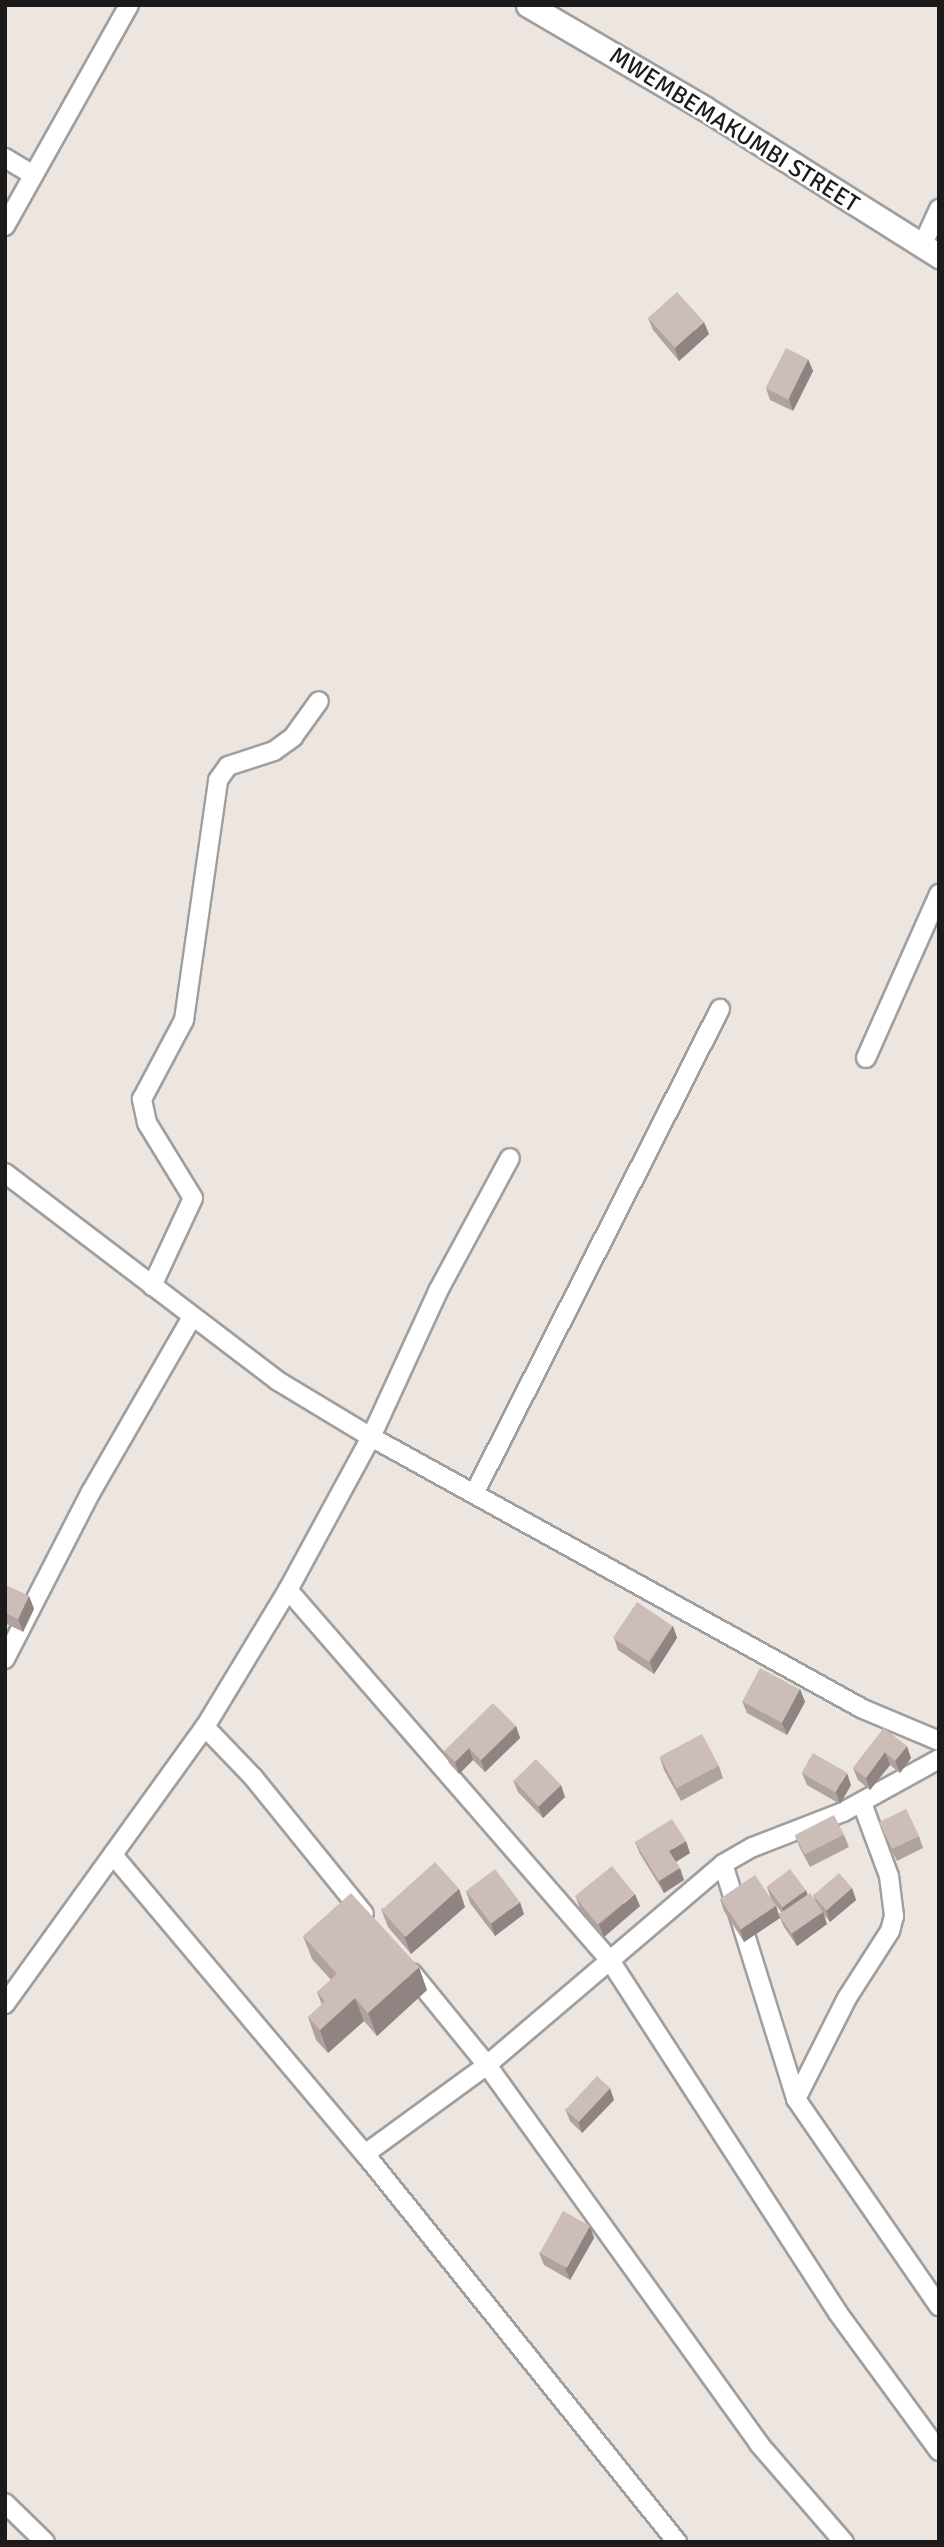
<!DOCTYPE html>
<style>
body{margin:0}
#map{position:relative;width:944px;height:2547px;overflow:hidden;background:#ede5df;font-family:Signika,sans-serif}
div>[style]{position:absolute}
.roads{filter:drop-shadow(2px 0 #9f9f9f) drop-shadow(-2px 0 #9f9f9f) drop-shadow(0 2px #9f9f9f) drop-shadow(0 -2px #9f9f9f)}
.minor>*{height:18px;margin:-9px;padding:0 9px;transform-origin:9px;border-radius:9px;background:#fff}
.tertiary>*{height:23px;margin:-11.5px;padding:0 11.5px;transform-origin:11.5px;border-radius:11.5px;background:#fff}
.wall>*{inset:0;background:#b0a39f}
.shaded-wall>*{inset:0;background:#908482}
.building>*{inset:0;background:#cdbdb9;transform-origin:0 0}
span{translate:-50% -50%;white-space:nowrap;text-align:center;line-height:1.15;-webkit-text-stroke:5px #fff;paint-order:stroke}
.street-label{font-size:24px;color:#1b1b1b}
.frame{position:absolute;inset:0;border:7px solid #1b1b1b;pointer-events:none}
</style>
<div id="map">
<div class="roads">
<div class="minor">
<div style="left:5px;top:158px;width:33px;rotate:31deg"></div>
<div style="left:5px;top:226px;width:253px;rotate:-60.7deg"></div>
<div style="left:922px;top:246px;width:41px;rotate:-65.3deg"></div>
<div style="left:866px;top:1058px;width:180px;rotate:-66deg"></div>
<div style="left:5px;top:1173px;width:343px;rotate:37.3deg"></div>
<div style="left:278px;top:1381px;width:109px;rotate:31.1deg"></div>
<div style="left:371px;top:1437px;width:562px;rotate:28.94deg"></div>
<div style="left:863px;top:1709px;width:82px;rotate:22.8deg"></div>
<div style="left:152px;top:1286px;width:97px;rotate:-65deg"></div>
<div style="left:193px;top:1198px;width:88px;rotate:-121.5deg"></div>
<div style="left:147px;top:1123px;width:25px;rotate:-102deg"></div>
<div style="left:142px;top:1099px;width:89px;rotate:-62deg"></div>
<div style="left:184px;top:1020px;width:242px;rotate:-81.9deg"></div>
<div style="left:218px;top:780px;width:17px;rotate:-54deg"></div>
<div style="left:228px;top:766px;width:48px;rotate:-18.1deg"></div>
<div style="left:274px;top:751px;width:24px;rotate:-36deg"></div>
<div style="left:293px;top:737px;width:44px;rotate:-54.2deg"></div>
<div style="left:474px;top:1494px;width:544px;rotate:-63.11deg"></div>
<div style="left:288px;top:1590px;width:493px;rotate:49deg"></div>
<div style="left:611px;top:1962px;width:418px;rotate:57.1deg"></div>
<div style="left:838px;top:2313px;width:171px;rotate:53.8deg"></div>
<div style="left:5px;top:1659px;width:188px;rotate:-62.8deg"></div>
<div style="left:91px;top:1492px;width:202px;rotate:-60deg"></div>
<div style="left:205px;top:1727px;width:69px;rotate:46.2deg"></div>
<div style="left:253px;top:1777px;width:176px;rotate:51deg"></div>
<div style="left:113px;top:1855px;width:391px;rotate:49.9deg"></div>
<div style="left:365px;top:2154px;width:498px;rotate:51.2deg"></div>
<div style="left:723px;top:1864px;width:246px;rotate:72.7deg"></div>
<div style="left:796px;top:2099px;width:252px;rotate:55.4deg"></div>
<div style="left:412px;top:1973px;width:119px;rotate:50.8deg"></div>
<div style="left:487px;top:2065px;width:467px;rotate:54.3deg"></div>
<div style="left:759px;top:2444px;width:130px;rotate:49.1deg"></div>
<div style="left:5px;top:2004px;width:342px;rotate:-54.2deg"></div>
<div style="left:205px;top:1727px;width:160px;rotate:-58.8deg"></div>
<div style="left:288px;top:1590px;width:174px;rotate:-61.5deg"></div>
<div style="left:371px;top:1437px;width:161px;rotate:-65.3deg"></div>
<div style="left:438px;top:1291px;width:151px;rotate:-61.6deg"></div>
<div style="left:796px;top:2099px;width:113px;rotate:-63.2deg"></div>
<div style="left:847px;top:1998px;width:80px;rotate:-57.3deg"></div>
<div style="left:890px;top:1931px;width:16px;rotate:-75deg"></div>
<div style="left:894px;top:1916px;width:40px;rotate:-97.1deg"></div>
<div style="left:889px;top:1876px;width:78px;rotate:-110.3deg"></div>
<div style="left:365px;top:2154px;width:151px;rotate:-36.1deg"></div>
<div style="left:487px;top:2065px;width:310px;rotate:-40.4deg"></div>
<div style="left:723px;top:1864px;width:34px;rotate:-30deg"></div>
<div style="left:753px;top:1847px;width:97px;rotate:-21.3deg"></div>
<div style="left:843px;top:1812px;width:110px;rotate:-28.9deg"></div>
<div style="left:5px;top:2503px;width:56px;rotate:44.3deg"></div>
</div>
<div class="tertiary">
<div style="left:528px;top:5px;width:204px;rotate:30.3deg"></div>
<div style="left:704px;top:108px;width:278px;rotate:32.2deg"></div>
</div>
</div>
<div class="wall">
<div style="clip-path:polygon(648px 318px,709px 334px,679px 361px,653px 330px)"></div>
<div style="clip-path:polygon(808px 359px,813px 371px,793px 411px,770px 400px,766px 388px)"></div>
<div style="clip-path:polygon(5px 1585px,29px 1596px,34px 1609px,23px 1632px,5px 1623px)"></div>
<div style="clip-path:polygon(673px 1626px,677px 1638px,654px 1674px,618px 1650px,614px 1638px)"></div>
<div style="clip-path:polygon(800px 1689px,805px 1702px,787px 1735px,747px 1713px,742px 1701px)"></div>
<div style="clip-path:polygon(516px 1726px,520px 1738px,485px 1772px,473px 1760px,459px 1774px,449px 1763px,444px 1751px)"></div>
<div style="clip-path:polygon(884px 1728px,911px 1758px,900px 1773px,890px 1765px,870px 1790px,858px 1780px,853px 1768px)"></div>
<div style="clip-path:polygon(660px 1758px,719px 1766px,723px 1778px,681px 1801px,664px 1770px)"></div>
<div style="clip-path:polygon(802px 1773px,851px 1785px,840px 1804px,807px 1785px)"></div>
<div style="clip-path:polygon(513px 1780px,565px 1797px,543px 1818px,518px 1792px)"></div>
<div style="clip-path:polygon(879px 1822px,919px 1836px,923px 1848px,897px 1861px,884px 1835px)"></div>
<div style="clip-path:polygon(844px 1835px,849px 1847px,810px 1867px,800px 1848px,795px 1836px)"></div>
<div style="clip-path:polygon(635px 1842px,690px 1853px,676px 1862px,684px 1880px,664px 1893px,640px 1854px)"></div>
<div style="clip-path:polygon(767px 1887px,808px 1895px,816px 1903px,813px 1895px,852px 1888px,856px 1900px,830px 1922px,823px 1914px,827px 1924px,797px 1946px,784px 1927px,779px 1915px,782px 1913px,771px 1899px,776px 1906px,780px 1918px,744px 1942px,724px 1911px,720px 1899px,771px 1899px)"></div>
<div style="clip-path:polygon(459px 1889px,465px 1907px,411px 1954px,388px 1927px,381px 1909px)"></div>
<div style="clip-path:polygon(466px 1891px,524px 1914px,495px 1936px,470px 1903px)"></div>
<div style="clip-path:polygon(576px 1897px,640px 1906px,604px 1937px,580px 1909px)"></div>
<div style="clip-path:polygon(303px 1936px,427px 1990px,377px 2036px,364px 2021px,328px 2053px,316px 2040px,308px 2017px,322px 2005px,317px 1992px,331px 1980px,312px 1959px)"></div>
<div style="clip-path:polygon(614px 2100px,582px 2133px,570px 2121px,565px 2109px)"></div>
<div style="clip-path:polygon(590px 2226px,594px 2238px,570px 2280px,544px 2265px,539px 2253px)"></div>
</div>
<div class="shaded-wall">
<div style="clip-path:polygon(704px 322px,709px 334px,679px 361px,675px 348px)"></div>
<div style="clip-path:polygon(808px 359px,813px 371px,793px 411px,789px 399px)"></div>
<div style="clip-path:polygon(29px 1596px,34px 1609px,23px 1632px,18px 1619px)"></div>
<div style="clip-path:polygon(673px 1626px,677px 1638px,654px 1674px,650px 1662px)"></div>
<div style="clip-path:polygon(800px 1689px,805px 1702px,787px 1735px,782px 1723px)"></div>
<div style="clip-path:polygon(516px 1726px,520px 1738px,485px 1772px,481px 1760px)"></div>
<div style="clip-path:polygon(907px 1746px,911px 1758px,900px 1773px,895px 1761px)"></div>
<div style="clip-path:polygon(469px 1748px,473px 1760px,459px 1774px,455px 1762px)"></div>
<div style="clip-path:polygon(885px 1752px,890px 1765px,870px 1790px,866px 1778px)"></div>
<div style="clip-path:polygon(847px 1773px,851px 1785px,840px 1804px,836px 1792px)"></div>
<div style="clip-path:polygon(561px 1785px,565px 1797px,543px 1818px,538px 1806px)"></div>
<div style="clip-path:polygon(686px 1841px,690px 1853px,674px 1863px,669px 1851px)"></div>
<div style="clip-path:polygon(680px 1868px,684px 1880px,664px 1893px,659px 1881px)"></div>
<div style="clip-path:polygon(852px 1888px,856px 1900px,830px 1922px,826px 1910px)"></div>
<div style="clip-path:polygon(459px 1889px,465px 1907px,411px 1954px,404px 1936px)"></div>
<div style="clip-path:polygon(806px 1890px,810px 1902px,787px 1920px,782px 1908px)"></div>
<div style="clip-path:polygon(635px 1894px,640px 1906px,604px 1937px,599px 1925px)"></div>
<div style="clip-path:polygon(520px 1902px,524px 1914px,495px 1936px,491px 1924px)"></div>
<div style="clip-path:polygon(776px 1906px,780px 1918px,744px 1942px,740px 1930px)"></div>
<div style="clip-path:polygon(823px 1912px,827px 1924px,797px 1946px,792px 1934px)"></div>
<div style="clip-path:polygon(419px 1967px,427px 1990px,377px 2036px,368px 2013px)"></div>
<div style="clip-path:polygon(355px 1998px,364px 2021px,328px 2053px,320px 2030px)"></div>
<div style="clip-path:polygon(610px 2088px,614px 2100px,582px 2133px,578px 2121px)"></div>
<div style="clip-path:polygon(590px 2226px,594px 2238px,570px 2280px,565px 2268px)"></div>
</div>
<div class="building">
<div style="left:677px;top:292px;width:40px;height:39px;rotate:48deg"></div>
<div style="left:786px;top:348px;width:25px;height:45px;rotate:27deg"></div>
<div style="clip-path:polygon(5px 1585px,29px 1596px,18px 1619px,5px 1613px)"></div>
<div style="left:637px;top:1602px;width:43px;height:43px;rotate:34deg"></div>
<div style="left:760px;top:1668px;width:45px;height:38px;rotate:28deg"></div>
<div style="clip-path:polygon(493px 1703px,516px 1726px,481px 1760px,469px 1748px,455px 1762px,444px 1751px)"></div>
<div style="clip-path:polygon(884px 1728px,907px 1746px,895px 1761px,885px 1752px,866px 1778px,853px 1768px)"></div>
<div style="left:702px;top:1734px;width:36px;height:48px;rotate:62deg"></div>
<div style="left:813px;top:1753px;width:39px;height:23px;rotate:30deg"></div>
<div style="left:536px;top:1759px;width:36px;height:31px;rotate:46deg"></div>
<div style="left:906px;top:1809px;width:30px;height:30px;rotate:64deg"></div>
<div style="left:834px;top:1815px;width:22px;height:44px;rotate:63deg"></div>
<div style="clip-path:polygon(672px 1819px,686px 1841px,669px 1851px,680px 1868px,659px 1881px,635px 1842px)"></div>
<div style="left:435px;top:1862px;width:36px;height:72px;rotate:48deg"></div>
<div style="left:612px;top:1866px;width:36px;height:48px;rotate:51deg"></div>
<div style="left:495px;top:1869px;width:41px;height:36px;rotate:53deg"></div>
<div style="left:790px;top:1869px;width:26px;height:29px;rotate:53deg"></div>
<div style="left:839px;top:1873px;width:20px;height:34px;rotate:49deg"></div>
<div style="left:755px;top:1875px;width:37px;height:42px;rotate:56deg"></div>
<div style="clip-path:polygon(351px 1893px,419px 1967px,368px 2013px,355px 1998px,320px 2030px,308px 2017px,325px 2001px,317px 1992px,337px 1974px,303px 1936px)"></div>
<div style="left:810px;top:1893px;width:23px;height:38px;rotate:56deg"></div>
<div style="left:597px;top:2076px;width:18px;height:46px;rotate:43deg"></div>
<div style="left:563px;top:2211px;width:31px;height:48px;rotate:29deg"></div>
</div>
<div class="street-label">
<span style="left:734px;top:130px;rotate:32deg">MWEMBEMAKUMBI STREET</span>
</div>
<div class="frame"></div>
</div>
